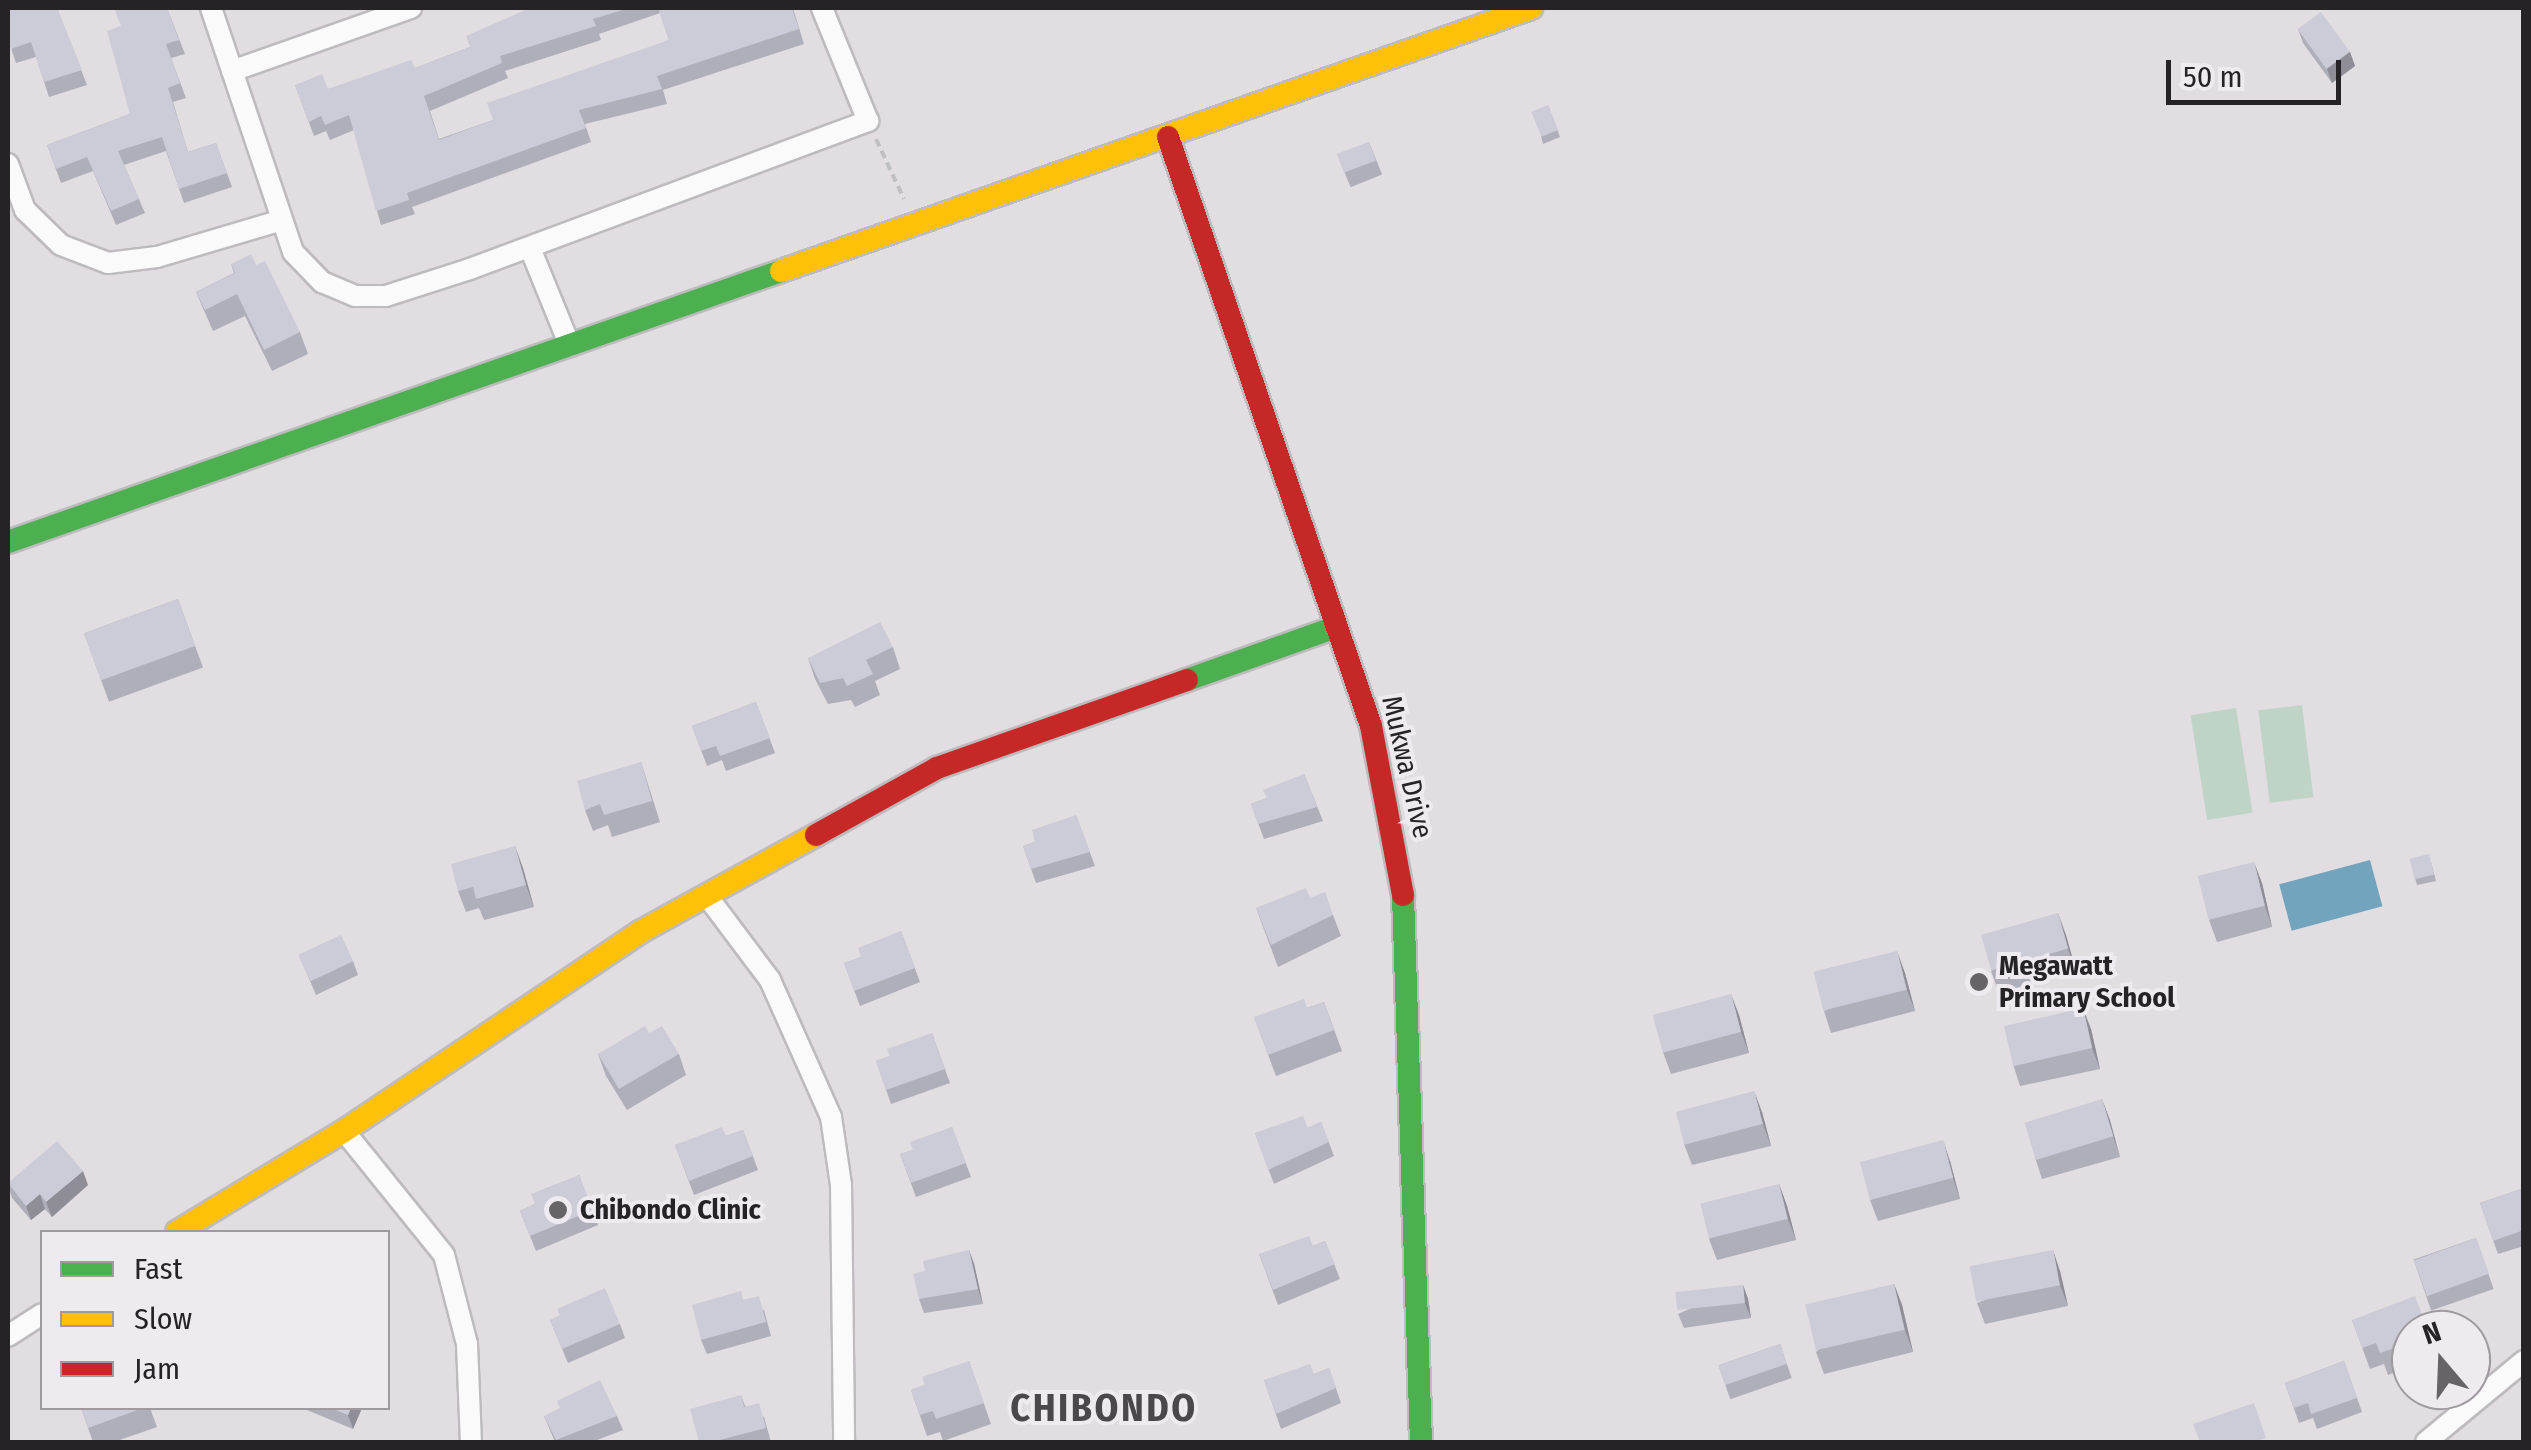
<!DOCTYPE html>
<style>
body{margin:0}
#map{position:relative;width:2531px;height:1450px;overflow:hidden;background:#e1dde1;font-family:"Fira Sans Condensed",sans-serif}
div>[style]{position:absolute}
.green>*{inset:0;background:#bfd4c7;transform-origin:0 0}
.water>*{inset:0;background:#73a4bd;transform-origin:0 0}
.path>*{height:4px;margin-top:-2px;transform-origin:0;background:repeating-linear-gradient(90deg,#c0c0c0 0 8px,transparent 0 13px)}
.roads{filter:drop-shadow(2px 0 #bdbbbd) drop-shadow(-2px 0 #bdbbbd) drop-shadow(0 2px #bdbbbd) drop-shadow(0 -2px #bdbbbd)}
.street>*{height:20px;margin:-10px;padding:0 10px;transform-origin:10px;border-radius:10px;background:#fafafa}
.fast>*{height:22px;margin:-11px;padding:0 11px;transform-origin:11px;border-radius:11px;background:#4caf50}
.slow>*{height:22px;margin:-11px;padding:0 11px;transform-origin:11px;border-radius:11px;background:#ffc107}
.jam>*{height:22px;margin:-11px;padding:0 11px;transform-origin:11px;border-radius:11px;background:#c62828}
.wall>*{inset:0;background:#afafba;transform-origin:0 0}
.shaded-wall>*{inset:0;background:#8f8e97}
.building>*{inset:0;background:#cccbd8;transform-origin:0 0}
.dots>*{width:28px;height:28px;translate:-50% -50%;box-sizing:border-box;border:5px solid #efe9f0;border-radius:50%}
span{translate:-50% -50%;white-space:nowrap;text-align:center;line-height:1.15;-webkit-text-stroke:8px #efe9f0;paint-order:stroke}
.street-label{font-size:28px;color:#252326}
.poi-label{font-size:28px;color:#252326;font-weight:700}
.left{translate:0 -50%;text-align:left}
.district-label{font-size:38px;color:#4c474c;font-weight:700;letter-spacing:2.5px}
.frame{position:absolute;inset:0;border:10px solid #252326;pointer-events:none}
.legend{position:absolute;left:40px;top:1230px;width:350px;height:180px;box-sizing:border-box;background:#efe9f0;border:2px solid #9e9a9f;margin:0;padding:12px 18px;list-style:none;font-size:30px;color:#252326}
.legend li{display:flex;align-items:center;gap:20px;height:50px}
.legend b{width:50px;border:2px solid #9e9a9f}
.north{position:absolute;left:2391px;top:1310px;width:100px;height:100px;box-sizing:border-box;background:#efe9f0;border:2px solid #9e9a9f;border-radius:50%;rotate:341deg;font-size:28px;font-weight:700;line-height:40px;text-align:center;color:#252326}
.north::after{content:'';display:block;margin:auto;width:35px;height:45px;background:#676467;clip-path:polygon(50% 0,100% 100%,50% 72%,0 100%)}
.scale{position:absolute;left:2166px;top:60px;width:175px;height:45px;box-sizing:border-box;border:5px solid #252326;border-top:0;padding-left:12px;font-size:30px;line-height:35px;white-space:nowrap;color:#252326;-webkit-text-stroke:8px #efe9f0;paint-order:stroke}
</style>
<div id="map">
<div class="green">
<div style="left:2302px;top:705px;width:93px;height:44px;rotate:83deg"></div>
<div style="left:2236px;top:708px;width:106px;height:46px;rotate:81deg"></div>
</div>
<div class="water">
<div style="left:2370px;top:860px;width:48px;height:94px;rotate:75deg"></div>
</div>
<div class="path">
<div style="left:876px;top:139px;width:66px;rotate:65deg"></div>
</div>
<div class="roads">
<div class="street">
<div style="left:211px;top:8px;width:257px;rotate:71.4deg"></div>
<div style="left:293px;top:252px;width:42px;rotate:46deg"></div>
<div style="left:322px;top:282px;width:36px;rotate:23deg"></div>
<div style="left:355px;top:296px;width:31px"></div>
<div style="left:386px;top:296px;width:88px;rotate:-17.8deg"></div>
<div style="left:470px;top:269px;width:425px;rotate:-20.4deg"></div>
<div style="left:868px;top:121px;width:122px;rotate:-112.2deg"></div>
<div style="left:232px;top:71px;width:190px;rotate:-19.4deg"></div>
<div style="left:8px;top:164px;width:49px;rotate:69.7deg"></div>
<div style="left:25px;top:210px;width:50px;rotate:44.2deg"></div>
<div style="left:61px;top:245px;width:50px;rotate:21deg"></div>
<div style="left:108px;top:263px;width:49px;rotate:-7deg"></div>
<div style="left:157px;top:257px;width:130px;rotate:-16.5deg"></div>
<div style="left:530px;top:248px;width:106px;rotate:67.8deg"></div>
<div style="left:707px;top:896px;width:105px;rotate:53.1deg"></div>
<div style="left:770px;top:980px;width:150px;rotate:66deg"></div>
<div style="left:831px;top:1117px;width:69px;rotate:81.6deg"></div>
<div style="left:841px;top:1185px;width:257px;rotate:89.3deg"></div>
<div style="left:344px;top:1131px;width:159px;rotate:51.1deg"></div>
<div style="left:444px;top:1255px;width:92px;rotate:75.5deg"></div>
<div style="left:467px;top:1344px;width:98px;rotate:87.7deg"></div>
<div style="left:8px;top:1336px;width:40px;rotate:-32.9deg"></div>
<div style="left:2426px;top:1442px;width:127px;rotate:-39.6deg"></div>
</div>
<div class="fast">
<div style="left:8px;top:542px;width:819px;rotate:-19.32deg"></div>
<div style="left:1187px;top:680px;width:158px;rotate:-19.6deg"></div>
<div style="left:1403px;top:895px;width:547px;rotate:88.12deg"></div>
</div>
<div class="slow">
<div style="left:781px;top:271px;width:795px;rotate:-19.32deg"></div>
<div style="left:177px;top:1232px;width:195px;rotate:-31.2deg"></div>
<div style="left:344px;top:1131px;width:357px;rotate:-33.9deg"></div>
<div style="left:640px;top:932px;width:201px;rotate:-28.9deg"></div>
</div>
<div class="jam">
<div style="left:1168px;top:137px;width:623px;rotate:70.98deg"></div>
<div style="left:1371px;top:726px;width:172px;rotate:79.3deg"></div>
<div style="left:816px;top:835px;width:138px;rotate:-29deg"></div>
<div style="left:937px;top:768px;width:265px;rotate:-19.4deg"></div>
</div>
</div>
<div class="wall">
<div style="clip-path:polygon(57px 8px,87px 85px,49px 97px,36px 57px,16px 63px,8px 39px)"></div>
<div style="clip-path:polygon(167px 8px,185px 54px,171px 58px,186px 98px,173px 102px,188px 152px,216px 143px,232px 187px,184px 203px,166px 151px,124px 165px,145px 213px,116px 225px,93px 171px,61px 183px,47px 145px,130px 114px)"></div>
<div style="clip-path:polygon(evenodd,530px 8px,793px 8px,804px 44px,663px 90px,667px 104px,585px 124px,591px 142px,412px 207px,415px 214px,381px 225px,354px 130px,330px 140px,326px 131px,314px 136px,295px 85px,328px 89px,415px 68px,470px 47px,530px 8px,660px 13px,669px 40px,493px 120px,439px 139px,430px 111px,508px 78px,505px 71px,601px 40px,599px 34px,660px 13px)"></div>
<div style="clip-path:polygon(2298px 29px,2350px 52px,2355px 66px,2332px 83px,2303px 43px)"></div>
<div style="clip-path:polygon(1548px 105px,1560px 137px,1543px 144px,1541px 136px)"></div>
<div style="left:1369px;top:142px;width:35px;height:34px;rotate:68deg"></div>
<div style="clip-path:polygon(231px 264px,256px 265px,300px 332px,308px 354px,272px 371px,245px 316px,213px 331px,196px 292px,234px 273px)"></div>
<div style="left:178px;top:599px;width:73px;height:100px;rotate:70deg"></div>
<div style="clip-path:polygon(893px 647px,900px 669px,875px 681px,880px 695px,855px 707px,851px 700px,828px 704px,815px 679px,808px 658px)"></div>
<div style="clip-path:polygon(756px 702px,775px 753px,726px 771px,722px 760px,707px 766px,692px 726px)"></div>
<div style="clip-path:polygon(641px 762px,660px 822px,612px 837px,608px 825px,593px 831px,585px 810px)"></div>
<div style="clip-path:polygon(1304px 774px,1323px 821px,1264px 839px,1251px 804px,1267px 798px)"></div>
<div style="clip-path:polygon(1076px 815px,1095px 866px,1036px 883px,1023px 846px,1035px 842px)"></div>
<div style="clip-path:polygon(515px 846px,534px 907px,484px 920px,479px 908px,466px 912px,458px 891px)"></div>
<div style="clip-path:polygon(2431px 862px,2436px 881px,2417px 885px,2415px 878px)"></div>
<div style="clip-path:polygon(2262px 883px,2272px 927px,2217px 942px,2209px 920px)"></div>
<div style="clip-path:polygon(1310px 898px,1333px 915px,1341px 936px,1278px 967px,1256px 908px)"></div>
<div style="clip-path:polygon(2058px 913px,2076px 970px,1999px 993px,1991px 971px)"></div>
<div style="clip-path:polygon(901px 931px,920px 982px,860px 1006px,844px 963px,861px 957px)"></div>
<div style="clip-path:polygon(299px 955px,353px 961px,358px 975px,316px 995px)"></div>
<div style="clip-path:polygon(1905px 973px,1915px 1011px,1831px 1033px,1824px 1011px)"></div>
<div style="clip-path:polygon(1324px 1002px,1342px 1051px,1276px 1076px,1254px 1017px,1307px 1008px)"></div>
<div style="clip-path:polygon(1739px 1015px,1749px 1053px,1671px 1074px,1663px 1052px)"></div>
<div style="clip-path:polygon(2091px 1029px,2100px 1069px,2020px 1086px,2013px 1064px)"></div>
<div style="clip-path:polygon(649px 1033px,679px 1054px,686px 1075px,627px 1110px,606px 1076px,598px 1054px)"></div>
<div style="clip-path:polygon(932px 1033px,950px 1083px,891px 1104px,876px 1061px,890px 1056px)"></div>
<div style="clip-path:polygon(2102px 1099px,2120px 1157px,2042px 1179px,2035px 1157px)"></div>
<div style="clip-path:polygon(1762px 1112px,1771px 1146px,1692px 1165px,1684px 1144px)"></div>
<div style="clip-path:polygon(1321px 1122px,1334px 1156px,1274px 1184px,1255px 1133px,1308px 1128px)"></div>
<div style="clip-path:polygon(952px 1127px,971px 1177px,916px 1197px,900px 1154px,913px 1150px)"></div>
<div style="clip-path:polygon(743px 1130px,758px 1170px,694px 1195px,675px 1145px,726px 1136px)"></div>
<div style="clip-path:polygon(1950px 1161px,1960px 1199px,1878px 1221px,1870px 1200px)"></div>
<div style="clip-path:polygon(579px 1175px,598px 1225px,536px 1251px,520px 1211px,535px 1204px)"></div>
<div style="clip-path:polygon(1779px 1184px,1787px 1206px,1796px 1240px,1717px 1260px,1709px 1239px)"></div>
<div style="clip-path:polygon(8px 1185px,88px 1185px,52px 1217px,45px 1209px,31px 1220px,12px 1198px)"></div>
<div style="clip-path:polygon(2524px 1188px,2524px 1246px,2498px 1254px,2480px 1203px)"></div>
<div style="left:2476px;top:1238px;width:54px;height:66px;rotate:71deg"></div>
<div style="clip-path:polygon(1325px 1241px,1340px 1279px,1278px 1305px,1259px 1254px,1313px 1246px)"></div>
<div style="clip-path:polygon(969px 1250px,974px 1264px,983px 1304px,924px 1313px,919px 1299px,925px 1271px)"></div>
<div style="clip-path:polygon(2060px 1271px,2068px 1306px,1985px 1324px,1977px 1303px)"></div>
<div style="clip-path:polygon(1894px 1284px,1902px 1305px,1913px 1352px,1824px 1374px,1816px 1352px)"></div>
<div style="clip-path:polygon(1743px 1285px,1748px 1299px,1751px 1318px,1684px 1328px,1678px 1314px)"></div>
<div style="clip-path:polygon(744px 1300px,764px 1310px,771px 1336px,707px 1354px,701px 1340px)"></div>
<div style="clip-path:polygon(550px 1320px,620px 1324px,625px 1338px,568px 1363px)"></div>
<div style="clip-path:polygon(2352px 1320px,2411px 1330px,2411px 1366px,2388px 1375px,2384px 1364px,2370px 1369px)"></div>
<div style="left:1780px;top:1344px;width:36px;height:65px;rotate:71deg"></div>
<div style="clip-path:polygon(969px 1361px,991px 1424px,943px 1441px,940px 1432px,927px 1436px,911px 1390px,925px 1385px)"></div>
<div style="clip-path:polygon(2344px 1361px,2362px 1412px,2317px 1429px,2313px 1418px,2299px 1423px,2285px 1383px)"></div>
<div style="clip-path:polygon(1329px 1368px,1341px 1403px,1281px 1429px,1264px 1380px,1314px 1374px)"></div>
<div style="clip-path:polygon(741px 1395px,745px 1406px,764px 1417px,771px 1442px,699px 1442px)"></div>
<div style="clip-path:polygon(81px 1408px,150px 1408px,157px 1427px,114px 1442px,93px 1442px)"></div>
<div style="clip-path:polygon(302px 1408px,362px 1408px,353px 1429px)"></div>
<div style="clip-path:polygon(544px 1416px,617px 1416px,623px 1430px,592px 1442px,555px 1442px)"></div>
</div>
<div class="shaded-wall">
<div style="clip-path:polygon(2350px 52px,2355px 66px,2332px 83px,2327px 69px)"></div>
<div style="clip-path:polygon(515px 846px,523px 868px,534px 907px,526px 885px)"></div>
<div style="clip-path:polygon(2254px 862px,2262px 883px,2272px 927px,2265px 906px)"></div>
<div style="clip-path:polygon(2058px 913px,2066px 935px,2076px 970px,2068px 949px)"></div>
<div style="clip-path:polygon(1897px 951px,1905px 973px,1915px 1011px,1907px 990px)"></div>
<div style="clip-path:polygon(1731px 994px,1739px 1015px,1749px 1053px,1741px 1032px)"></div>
<div style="clip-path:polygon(2083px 1008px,2091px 1029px,2100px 1069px,2092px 1048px)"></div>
<div style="clip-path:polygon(1754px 1091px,1762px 1112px,1771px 1146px,1763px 1124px)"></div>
<div style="clip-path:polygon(2102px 1099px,2110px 1120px,2120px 1157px,2113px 1136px)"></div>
<div style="clip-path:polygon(1943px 1140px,1950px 1161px,1960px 1199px,1953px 1178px)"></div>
<div style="clip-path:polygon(83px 1171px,88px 1185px,52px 1217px,46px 1202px)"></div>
<div style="clip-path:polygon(1779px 1184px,1787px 1206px,1796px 1240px,1788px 1219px)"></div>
<div style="clip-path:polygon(40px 1194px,45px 1209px,31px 1220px,26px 1206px)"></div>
<div style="clip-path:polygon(969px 1250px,974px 1264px,983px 1304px,978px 1289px)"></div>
<div style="clip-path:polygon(2053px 1250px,2060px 1271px,2068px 1306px,2060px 1285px)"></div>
<div style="clip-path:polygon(1894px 1284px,1902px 1305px,1913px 1352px,1905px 1330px)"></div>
<div style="clip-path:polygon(1743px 1285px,1748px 1299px,1751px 1318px,1745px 1303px)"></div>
<div style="clip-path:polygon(351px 1408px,362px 1408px,353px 1429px,348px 1415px)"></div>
</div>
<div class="building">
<div style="clip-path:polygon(8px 8px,57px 8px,82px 70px,44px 82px,31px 42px,11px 49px,8px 39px)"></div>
<div style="clip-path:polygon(114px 8px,167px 8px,179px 40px,166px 44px,180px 83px,168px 88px,188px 152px,216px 143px,227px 173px,179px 189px,162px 137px,118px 151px,139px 199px,111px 211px,87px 157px,56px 169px,47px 145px,130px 114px,107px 31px,121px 26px)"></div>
<div style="clip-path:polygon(530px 8px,629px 8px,593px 19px,596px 26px,500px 56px,502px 63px,424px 96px,439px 140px,493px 120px,487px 103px,669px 40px,658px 8px,792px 8px,799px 29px,657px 76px,662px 89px,579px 110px,586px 128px,407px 193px,409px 200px,376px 211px,349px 115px,325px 125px,321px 116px,309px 122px,295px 85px,322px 74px,328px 89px,411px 60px,415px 68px,470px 47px,466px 36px)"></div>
<div style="left:2321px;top:12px;width:49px;height:29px;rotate:54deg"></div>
<div style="left:1548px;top:105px;width:27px;height:18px;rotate:68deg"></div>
<div style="left:1369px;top:142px;width:20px;height:34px;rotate:70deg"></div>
<div style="clip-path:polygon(251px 254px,256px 265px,265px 261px,300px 332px,264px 350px,237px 294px,205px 310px,196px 292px,235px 273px,231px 264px)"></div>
<div style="left:178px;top:599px;width:50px;height:100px;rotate:70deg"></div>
<div style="clip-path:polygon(880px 622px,893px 647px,866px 660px,873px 674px,847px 686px,843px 678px,820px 683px,808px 658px)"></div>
<div style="clip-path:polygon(756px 702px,770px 738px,720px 756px,716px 746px,701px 751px,692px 726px)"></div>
<div style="clip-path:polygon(641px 762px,652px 801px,604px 815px,600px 804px,585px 810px,577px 781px)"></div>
<div style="clip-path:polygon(1304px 774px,1317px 807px,1258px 824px,1251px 804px,1267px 798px,1263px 790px)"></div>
<div style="clip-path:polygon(1076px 815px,1090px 852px,1031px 869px,1023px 846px,1035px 842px,1032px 830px)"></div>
<div style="clip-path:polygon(515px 846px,526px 885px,476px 899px,473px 887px,458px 891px,451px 864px)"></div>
<div style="left:2429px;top:854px;width:21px;height:20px;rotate:76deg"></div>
<div style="left:2254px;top:862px;width:45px;height:58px;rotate:76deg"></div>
<div style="clip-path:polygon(1306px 888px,1310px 898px,1325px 892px,1333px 915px,1271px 945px,1256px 908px)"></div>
<div style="left:2058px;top:913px;width:37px;height:80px;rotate:74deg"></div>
<div style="clip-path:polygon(901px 931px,915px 968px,854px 991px,844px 963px,861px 957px,858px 948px)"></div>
<div style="left:341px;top:935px;width:29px;height:47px;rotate:65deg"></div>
<div style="left:1897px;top:951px;width:40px;height:86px;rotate:76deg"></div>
<div style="left:1731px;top:994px;width:39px;height:81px;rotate:75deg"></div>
<div style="clip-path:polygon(1304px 999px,1307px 1008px,1324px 1002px,1334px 1030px,1268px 1055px,1254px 1017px)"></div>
<div style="left:2083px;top:1008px;width:41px;height:81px;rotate:77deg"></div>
<div style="clip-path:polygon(645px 1026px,649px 1033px,662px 1026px,679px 1054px,619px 1089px,598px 1054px)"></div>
<div style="clip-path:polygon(932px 1033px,945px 1069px,886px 1090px,876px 1061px,890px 1056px,887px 1049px)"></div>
<div style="left:1754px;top:1091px;width:34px;height:81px;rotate:75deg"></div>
<div style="left:2102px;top:1099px;width:39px;height:81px;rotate:73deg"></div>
<div style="clip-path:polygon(1303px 1116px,1308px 1128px,1321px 1122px,1329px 1142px,1268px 1170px,1255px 1133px)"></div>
<div style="clip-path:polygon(722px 1127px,726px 1136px,743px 1130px,753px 1156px,689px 1181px,675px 1145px)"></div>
<div style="clip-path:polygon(952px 1127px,966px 1163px,911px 1183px,900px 1154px,913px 1150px,910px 1142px)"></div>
<div style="left:1943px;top:1140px;width:39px;height:86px;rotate:75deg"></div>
<div style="clip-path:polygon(57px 1141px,83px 1171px,46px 1202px,40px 1194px,26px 1206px,8px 1183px)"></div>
<div style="clip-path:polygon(579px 1175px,593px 1210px,530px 1236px,520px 1211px,535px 1204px,531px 1194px)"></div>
<div style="left:1779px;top:1184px;width:36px;height:81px;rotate:76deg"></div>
<div style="clip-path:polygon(2524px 1188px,2524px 1230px,2493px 1241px,2480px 1203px)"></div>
<div style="clip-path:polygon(1309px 1236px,1313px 1246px,1325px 1241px,1335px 1264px,1273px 1290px,1259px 1254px)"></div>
<div style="left:2476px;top:1238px;width:38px;height:66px;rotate:70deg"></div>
<div style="clip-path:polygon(969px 1250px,978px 1289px,919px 1299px,913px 1274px,925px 1271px,923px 1261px)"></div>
<div style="left:2053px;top:1250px;width:36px;height:85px;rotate:79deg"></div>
<div style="left:1894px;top:1284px;width:47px;height:91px;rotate:77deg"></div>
<div style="left:1743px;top:1285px;width:18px;height:68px;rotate:84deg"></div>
<div style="clip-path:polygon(605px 1288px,620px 1324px,562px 1349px,550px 1320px,560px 1315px,557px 1309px)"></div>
<div style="clip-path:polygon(741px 1291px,743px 1300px,759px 1296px,766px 1322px,701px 1340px,692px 1305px)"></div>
<div style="clip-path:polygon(2415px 1296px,2428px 1330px,2411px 1330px,2411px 1342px,2380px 1353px,2376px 1343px,2362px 1348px,2352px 1320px)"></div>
<div style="left:1780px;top:1344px;width:21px;height:65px;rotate:71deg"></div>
<div style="clip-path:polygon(969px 1361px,984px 1403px,936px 1419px,933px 1411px,920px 1415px,911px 1390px,925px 1385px,922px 1377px)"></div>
<div style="clip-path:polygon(2344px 1361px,2357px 1398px,2311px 1414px,2308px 1403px,2294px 1408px,2285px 1383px)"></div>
<div style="clip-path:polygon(1310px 1364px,1314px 1374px,1329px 1368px,1336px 1388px,1276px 1414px,1264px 1380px)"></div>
<div style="clip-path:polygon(600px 1380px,617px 1416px,556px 1440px,544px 1416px,560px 1408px,557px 1401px)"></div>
<div style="clip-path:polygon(741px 1395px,744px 1407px,759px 1403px,766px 1428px,712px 1442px,699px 1442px,690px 1409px)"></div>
<div style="clip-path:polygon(2254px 1403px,2266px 1438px,2252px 1442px,2200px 1442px,2193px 1424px)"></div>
<div style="clip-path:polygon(81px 1408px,143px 1408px,88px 1428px)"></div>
<div style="clip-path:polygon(331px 1408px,351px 1408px,348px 1415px)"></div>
</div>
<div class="dots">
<div style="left:1979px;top:982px;background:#676467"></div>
<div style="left:558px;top:1210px;background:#676467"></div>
</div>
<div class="street-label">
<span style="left:1407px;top:767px;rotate:77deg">Mukwa Drive</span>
</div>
<div class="poi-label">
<span class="left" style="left:1999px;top:982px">Megawatt<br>Primary School</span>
<span class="left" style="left:580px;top:1210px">Chibondo Clinic</span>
</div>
<div class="district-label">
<span style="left:1104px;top:1409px">CHIBONDO</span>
</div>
<div class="frame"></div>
<ul class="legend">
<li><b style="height:12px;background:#4caf50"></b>Fast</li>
<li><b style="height:12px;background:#ffc107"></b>Slow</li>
<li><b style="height:12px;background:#c62828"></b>Jam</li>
</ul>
<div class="north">N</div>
<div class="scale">50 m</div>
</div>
